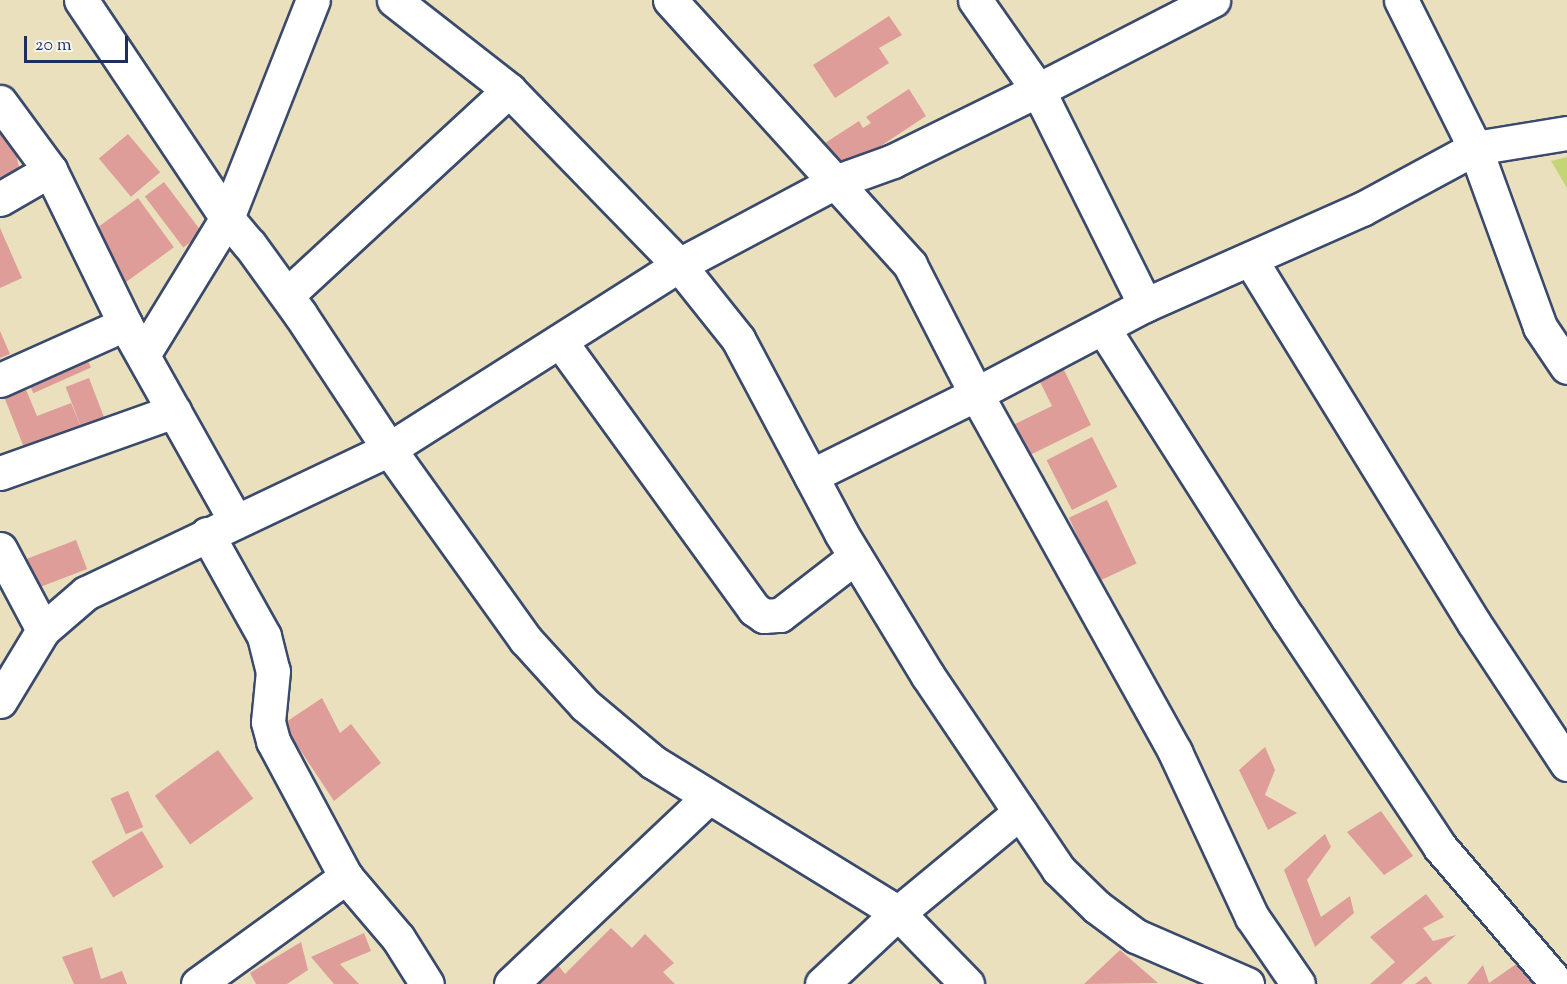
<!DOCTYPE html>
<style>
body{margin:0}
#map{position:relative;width:1567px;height:984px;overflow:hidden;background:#eae0be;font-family:"Sorts Mill Goudy",serif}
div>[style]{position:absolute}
.green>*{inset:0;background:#c4d577}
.building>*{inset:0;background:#de9d98;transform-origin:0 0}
.roads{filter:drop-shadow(2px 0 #3a4a6c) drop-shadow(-2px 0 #3a4a6c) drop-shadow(0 2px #3a4a6c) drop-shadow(0 -2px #3a4a6c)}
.minor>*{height:33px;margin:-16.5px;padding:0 16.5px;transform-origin:16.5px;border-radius:16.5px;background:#fff}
span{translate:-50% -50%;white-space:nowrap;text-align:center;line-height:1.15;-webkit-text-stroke:6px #f6f6f2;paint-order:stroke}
.scale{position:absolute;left:24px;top:36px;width:104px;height:27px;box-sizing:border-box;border:3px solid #1b2f5e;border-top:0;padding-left:8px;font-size:18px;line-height:21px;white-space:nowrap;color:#1b2f5e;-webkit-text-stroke:4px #f6f6f2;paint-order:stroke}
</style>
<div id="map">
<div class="green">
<div style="clip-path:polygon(1567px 157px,1567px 188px,1551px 161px)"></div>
</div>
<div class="building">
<div style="clip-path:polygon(889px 16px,902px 35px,879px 48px,889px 63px,835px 98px,813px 65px)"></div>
<div style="clip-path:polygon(909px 89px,926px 116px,843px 171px,825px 143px,859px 121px,863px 128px,871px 123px,866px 117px)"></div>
<div style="clip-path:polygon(0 122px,15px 149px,20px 172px,0 182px)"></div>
<div style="left:128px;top:134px;width:50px;height:38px;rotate:50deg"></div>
<div style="left:164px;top:182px;width:64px;height:24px;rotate:53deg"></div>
<div style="left:138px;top:198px;width:61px;height:65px;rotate:54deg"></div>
<div style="clip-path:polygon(0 228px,22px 278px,0 288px)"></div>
<div style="clip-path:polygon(0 331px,10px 354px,0 358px)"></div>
<div style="left:84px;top:352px;width:17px;height:63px;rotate:66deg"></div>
<div style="clip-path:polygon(1063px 368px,1091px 425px,1028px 456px,1013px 425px,1052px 406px,1039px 380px)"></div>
<div style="left:89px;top:378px;width:43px;height:25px;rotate:69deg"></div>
<div style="clip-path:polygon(24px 385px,37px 416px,71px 403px,81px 427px,25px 450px,3px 394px)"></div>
<div style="left:1092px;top:437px;width:56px;height:51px;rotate:63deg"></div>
<div style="left:1107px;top:500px;width:70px;height:42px;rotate:65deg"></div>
<div style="left:76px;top:540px;width:31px;height:65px;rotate:69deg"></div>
<div style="clip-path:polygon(322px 698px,340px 733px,351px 724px,381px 763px,334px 801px,283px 724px)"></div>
<div style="clip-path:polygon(1265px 747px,1275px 770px,1265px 795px,1297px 813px,1268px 830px,1239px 770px)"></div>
<div style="left:218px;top:750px;width:60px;height:78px;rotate:54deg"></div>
<div style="left:128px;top:791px;width:39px;height:19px;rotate:67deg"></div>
<div style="clip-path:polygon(1381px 811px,1413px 856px,1384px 875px,1347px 832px)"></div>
<div style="left:142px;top:831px;width:42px;height:59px;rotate:59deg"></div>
<div style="clip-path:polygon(1325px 834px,1331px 847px,1307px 880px,1321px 917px,1350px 896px,1354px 913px,1315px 947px,1284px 870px)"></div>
<div style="clip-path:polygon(1426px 894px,1444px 917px,1423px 928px,1433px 941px,1456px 935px,1401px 984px,1370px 984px,1395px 962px,1370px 937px)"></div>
<div style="clip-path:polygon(611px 928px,632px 948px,645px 934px,674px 963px,663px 972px,675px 984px,529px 984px,554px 960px,565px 974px)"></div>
<div style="clip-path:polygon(364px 933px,371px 951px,340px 964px,359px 984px,334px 984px,311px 957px)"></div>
<div style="clip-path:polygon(301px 942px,308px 970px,287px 984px,256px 984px,250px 973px)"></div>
<div style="clip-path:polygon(92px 947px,101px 979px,122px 971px,127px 984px,74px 984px,62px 957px)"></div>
<div style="clip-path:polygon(1120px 950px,1158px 983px,1084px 984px)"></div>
<div style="clip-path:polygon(1522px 960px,1539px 984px,1467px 984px,1483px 965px,1489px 983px)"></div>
<div style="clip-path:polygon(1426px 976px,1432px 984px,1415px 984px)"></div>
</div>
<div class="roads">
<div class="minor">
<div style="left:81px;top:0;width:262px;rotate:56.2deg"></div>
<div style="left:227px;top:218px;width:35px;rotate:50deg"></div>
<div style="left:250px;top:245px;width:85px;rotate:54.1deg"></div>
<div style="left:300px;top:314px;width:162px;rotate:56.6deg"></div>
<div style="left:389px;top:449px;width:234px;rotate:54.4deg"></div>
<div style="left:525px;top:639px;width:89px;rotate:47.7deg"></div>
<div style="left:585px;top:705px;width:89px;rotate:40deg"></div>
<div style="left:653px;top:762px;width:288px;rotate:31.6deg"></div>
<div style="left:898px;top:913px;width:99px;rotate:45.8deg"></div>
<div style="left:394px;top:0;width:146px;rotate:38deg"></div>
<div style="left:509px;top:90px;width:244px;rotate:45.8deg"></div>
<div style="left:679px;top:265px;width:95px;rotate:51.4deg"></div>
<div style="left:738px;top:339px;width:220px;rotate:62deg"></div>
<div style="left:841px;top:533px;width:167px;rotate:58.7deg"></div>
<div style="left:928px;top:676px;width:233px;rotate:56deg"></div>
<div style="left:1058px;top:869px;width:54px;rotate:44.3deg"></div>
<div style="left:1097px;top:907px;width:49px;rotate:36.6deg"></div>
<div style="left:1136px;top:936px;width:121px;rotate:23.4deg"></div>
<div style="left:670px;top:0;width:358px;rotate:47.8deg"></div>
<div style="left:910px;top:265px;width:145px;rotate:62.9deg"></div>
<div style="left:976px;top:394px;width:410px;rotate:60.9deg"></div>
<div style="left:1175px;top:752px;width:182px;rotate:65deg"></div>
<div style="left:1252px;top:917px;width:81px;rotate:55.5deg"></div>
<div style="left:975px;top:0;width:110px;rotate:55deg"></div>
<div style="left:1038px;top:90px;width:240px;rotate:63.5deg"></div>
<div style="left:1401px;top:0;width:165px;rotate:63.4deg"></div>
<div style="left:1475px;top:148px;width:190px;rotate:70deg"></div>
<div style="left:1540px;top:327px;width:48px;rotate:56deg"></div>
<div style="left:0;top:102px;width:84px;rotate:53.7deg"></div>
<div style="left:50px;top:170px;width:171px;rotate:64deg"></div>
<div style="left:125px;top:324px;width:225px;rotate:60.7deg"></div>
<div style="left:0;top:199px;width:58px;rotate:-30.1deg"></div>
<div style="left:1250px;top:259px;width:427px;rotate:58.4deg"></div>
<div style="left:1474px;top:623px;width:169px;rotate:56.6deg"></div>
<div style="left:287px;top:295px;width:302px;rotate:-42.7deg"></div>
<div style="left:1103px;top:328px;width:344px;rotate:57.5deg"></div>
<div style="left:1288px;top:618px;width:275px;rotate:56.4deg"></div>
<div style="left:1440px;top:847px;width:181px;rotate:49.3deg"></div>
<div style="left:560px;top:341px;width:331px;rotate:54.1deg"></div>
<div style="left:754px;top:609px;width:12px;rotate:35deg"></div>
<div style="left:764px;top:616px;width:16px;rotate:-4deg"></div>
<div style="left:780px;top:615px;width:95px;rotate:-37.7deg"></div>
<div style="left:143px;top:355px;width:161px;rotate:-58.5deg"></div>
<div style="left:227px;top:218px;width:234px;rotate:-68.5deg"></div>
<div style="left:0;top:380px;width:137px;rotate:-24.1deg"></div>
<div style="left:0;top:473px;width:185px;rotate:-19.6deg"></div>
<div style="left:811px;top:476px;width:184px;rotate:-26.4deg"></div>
<div style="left:976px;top:394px;width:191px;rotate:-27.8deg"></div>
<div style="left:1145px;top:305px;width:237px;rotate:-23.9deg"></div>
<div style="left:1362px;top:209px;width:128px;rotate:-28.4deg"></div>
<div style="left:1475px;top:148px;width:93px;rotate:-9.3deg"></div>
<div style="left:207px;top:534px;width:117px;rotate:60.8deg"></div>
<div style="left:264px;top:636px;width:36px;rotate:76deg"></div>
<div style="left:273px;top:671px;width:51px;rotate:95.6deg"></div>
<div style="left:268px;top:722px;width:20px;rotate:75deg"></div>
<div style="left:273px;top:741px;width:154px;rotate:61.8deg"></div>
<div style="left:346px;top:877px;width:80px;rotate:49.6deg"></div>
<div style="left:398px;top:938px;width:54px;rotate:57.8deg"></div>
<div style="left:0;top:549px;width:92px;rotate:62deg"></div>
<div style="left:0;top:701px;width:83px;rotate:-58.8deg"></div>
<div style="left:43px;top:630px;width:57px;rotate:-40.7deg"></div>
<div style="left:86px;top:593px;width:335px;rotate:-25.4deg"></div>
<div style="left:389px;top:449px;width:343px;rotate:-32.4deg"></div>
<div style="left:679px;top:265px;width:177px;rotate:-28deg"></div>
<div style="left:835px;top:182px;width:62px;rotate:-19.9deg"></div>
<div style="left:893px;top:161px;width:161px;rotate:-26.1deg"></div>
<div style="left:1038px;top:90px;width:197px;rotate:-27.2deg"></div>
<div style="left:198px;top:984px;width:183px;rotate:-35.9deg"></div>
<div style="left:511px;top:984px;width:272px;rotate:-43.4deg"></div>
<div style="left:822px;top:984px;width:104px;rotate:-43.1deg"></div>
<div style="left:898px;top:913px;width:158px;rotate:-39.6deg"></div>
</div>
</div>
<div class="scale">20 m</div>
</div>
